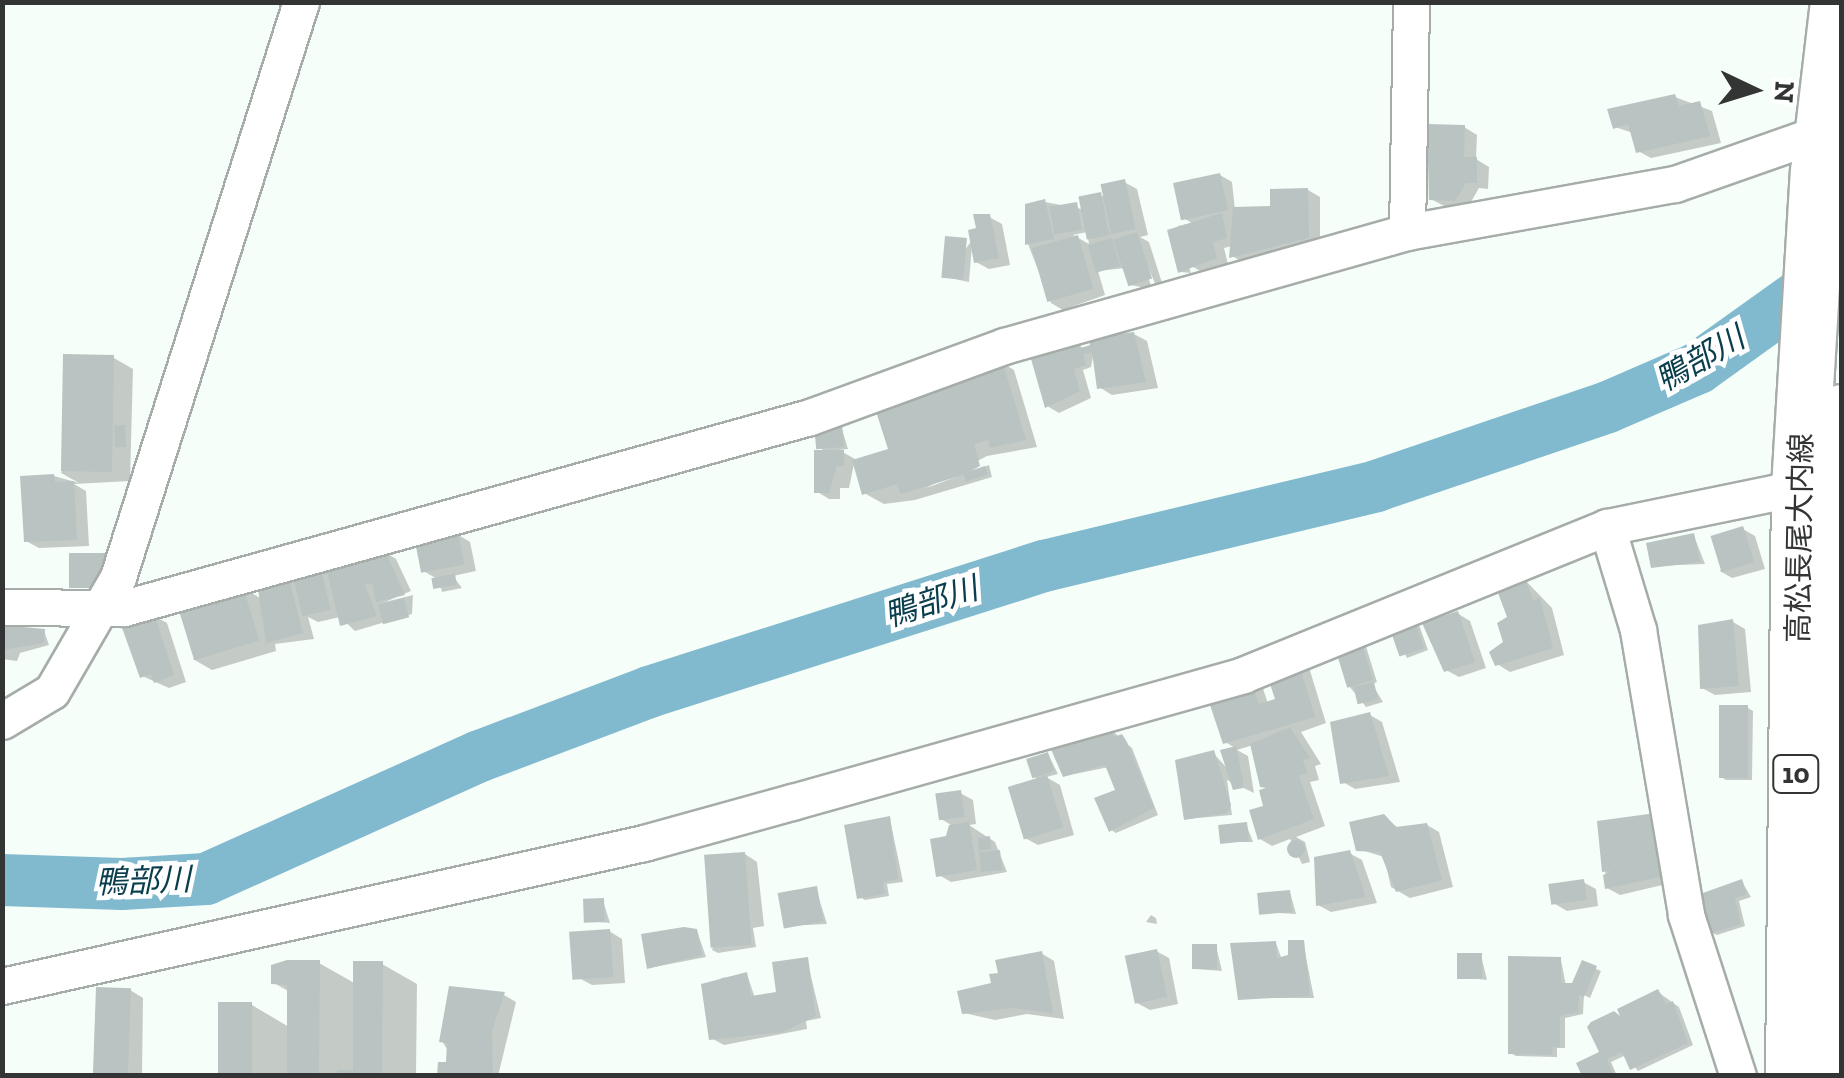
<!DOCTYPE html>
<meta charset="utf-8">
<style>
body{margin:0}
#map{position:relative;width:1844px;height:1078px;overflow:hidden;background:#f6fef9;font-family:"Zilla Slab","Noto Sans JP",serif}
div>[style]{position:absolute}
.shadow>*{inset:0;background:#0003}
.river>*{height:52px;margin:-26px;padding:0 26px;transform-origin:26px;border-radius:26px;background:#81bace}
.building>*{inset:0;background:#b9c3c1;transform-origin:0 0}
.round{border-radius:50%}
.roads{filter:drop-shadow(2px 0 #a6ada8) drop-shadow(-2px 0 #a6ada8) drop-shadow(0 2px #a6ada8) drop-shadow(0 -2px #a6ada8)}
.minor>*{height:35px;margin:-17.5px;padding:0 17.5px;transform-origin:17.5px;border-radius:17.5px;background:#fff}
.primary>*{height:55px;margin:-27.5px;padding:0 27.5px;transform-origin:27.5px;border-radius:27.5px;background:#fff}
span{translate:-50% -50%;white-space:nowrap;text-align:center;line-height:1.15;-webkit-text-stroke:9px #fff;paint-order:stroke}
.shield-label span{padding:2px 8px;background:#fff;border:2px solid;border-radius:8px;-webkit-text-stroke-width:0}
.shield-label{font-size:28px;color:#323533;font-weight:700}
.street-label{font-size:30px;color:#323533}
.water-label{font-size:32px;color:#0a3e4d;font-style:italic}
.frame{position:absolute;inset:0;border:5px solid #323533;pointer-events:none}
.north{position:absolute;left:1704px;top:40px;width:100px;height:100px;-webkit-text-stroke:8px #fff;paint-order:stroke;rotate:94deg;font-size:28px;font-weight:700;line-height:40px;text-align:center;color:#323533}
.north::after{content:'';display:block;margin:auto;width:35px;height:45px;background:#323533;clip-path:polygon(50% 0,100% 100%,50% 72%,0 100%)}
</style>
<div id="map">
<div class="shadow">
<div style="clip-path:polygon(1675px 97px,1712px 111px,1721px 143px,1651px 158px,1638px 151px,1633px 133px,1615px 127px)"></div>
<div style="clip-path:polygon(1464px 127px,1477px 135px,1476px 159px,1489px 167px,1488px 189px,1479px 188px,1468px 207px,1444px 206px,1431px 199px)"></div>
<div style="clip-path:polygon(1220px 175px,1232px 182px,1235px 210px,1273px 208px,1308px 190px,1320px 197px,1320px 244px,1244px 263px,1232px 256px,1232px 246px,1224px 248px,1228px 264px,1200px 271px,1188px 264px,1191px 273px,1180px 272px,1178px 226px,1192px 223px,1183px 218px)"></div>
<div style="clip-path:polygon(evenodd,1124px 182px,1137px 189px,1148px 235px,1140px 237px,1149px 242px,1163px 286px,1157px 288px,1137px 241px,1152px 289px,1130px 285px,1125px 268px,1098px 271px,1105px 295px,1063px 310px,1051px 303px,1028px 244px,1045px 202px,1082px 209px,1124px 182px,1087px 232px,1089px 244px,1073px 235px,1087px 232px)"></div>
<div style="clip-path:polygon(989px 217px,1002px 224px,1010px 265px,989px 269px,976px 262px,972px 245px,969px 282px,945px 277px)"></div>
<div style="clip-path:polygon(1134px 334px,1147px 341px,1158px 388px,1112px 395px,1099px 387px,1093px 356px,1091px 367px,1083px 370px,1091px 398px,1059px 413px,1047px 406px,1069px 346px,1089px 348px)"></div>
<div style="clip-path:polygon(114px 358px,133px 369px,130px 481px,74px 484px,86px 491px,89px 546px,39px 548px,26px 541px,54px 476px,79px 483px,61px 473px)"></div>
<div style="clip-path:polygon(1001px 362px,1014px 370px,1037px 447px,987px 456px,926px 488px,989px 465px,992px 477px,915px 500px,884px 504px,864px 493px,891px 451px)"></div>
<div style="clip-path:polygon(841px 426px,848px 449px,839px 450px,855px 459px,849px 488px,840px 488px,840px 499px,829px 499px,816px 491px,826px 452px,818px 447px)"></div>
<div style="clip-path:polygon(1743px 529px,1755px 536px,1765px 569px,1732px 578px,1720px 571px)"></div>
<div style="clip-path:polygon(457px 534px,470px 542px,476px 571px,453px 576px,462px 588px,442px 592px,439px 580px,425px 572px)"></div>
<div style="clip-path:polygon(1694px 536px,1705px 564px,1653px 566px)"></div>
<div style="clip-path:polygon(383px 551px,396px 559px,411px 591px,385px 602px,413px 595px,412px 614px,355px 631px,340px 617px,318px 622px,308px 617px,314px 639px,275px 644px,276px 651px,212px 670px,193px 659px,241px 587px,262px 599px,287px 577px,297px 583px,319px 566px,329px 572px)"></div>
<div style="clip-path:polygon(1523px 578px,1552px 608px,1564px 655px,1510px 672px,1497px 664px)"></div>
<div style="clip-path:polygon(1457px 613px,1470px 621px,1486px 668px,1459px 677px,1446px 670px)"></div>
<div style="clip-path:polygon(154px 616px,167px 623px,186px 682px,169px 688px,142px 676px)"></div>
<div style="clip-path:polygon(1418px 622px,1428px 650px,1407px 658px,1391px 626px)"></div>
<div style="clip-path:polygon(1733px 622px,1745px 629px,1751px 692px,1715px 695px,1702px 688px)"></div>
<div style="clip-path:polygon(2px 627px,44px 631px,49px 645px,20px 653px,17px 661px,2px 659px)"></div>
<div style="clip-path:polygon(1364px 640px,1377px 682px,1372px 684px,1383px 702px,1366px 707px,1349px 686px,1336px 644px)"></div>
<div style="clip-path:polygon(1308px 664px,1326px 723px,1301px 732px,1321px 764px,1315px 766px,1319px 780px,1310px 782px,1325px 826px,1296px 837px,1305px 842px,1310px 862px,1302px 864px,1290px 839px,1272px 846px,1260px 839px,1270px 789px,1253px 745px,1237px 750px,1248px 756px,1254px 793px,1227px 780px,1232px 815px,1186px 819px,1213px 753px,1227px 768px,1223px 752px,1237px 749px,1225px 742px,1260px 679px,1268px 704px,1278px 700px,1267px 668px)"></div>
<div style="clip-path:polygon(1748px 708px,1753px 711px,1752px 780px,1726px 780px,1720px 776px)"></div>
<div style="clip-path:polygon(1370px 715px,1382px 722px,1400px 782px,1355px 789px,1343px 782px)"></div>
<div style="clip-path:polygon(1109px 728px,1132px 748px,1158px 815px,1116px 833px,1111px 830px,1119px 791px,1109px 767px,1065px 776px)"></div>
<div style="clip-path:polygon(1048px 754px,1058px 774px,1046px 777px,1060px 785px,1074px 835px,1038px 845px,1025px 838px,1039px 780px,1033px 776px)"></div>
<div style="clip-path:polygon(960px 793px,973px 800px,976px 824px,969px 825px,995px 842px,1007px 872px,951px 882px,939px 875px,951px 825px,941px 819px)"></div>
<div style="clip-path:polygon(1384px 816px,1398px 828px,1427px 825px,1439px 832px,1453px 887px,1410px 898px,1391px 887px,1384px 857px,1358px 849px)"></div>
<div style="clip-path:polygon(890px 819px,903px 882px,887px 884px,889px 896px,865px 900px,860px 897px)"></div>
<div style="clip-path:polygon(1600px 823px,1675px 882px,1620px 895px,1607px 888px)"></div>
<div style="clip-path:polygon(1246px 824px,1253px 842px,1222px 842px)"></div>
<div style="clip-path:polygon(1349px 853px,1362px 860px,1377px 903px,1331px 912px,1318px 905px)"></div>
<div style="clip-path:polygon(745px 854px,757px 862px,764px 926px,753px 928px,756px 947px,718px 953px,712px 950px)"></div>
<div style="clip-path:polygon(1583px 882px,1596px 889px,1598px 906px,1567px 911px,1555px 904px)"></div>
<div style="clip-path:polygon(1742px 882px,1751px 897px,1739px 901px,1745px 926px,1717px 935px,1711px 932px)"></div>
<div style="clip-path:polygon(816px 889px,827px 924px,786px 926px)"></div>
<div style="clip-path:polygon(1290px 892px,1296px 914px,1260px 912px)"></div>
<div style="clip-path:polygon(603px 901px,610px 923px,586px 921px)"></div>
<div style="clip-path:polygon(1151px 915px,1156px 918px,1157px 924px,1146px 922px)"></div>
<div style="clip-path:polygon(609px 931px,622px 939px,625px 983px,592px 985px,579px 978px)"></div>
<div style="clip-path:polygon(697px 931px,706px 957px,649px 968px)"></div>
<div style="clip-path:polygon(1303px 942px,1314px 998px,1240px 998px,1276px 943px,1282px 960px)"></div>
<div style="clip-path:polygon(1216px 946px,1222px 971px,1195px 969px)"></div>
<div style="clip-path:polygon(1156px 951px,1169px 958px,1178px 1004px,1150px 1010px,1137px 1003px)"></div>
<div style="clip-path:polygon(1041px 953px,1054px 961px,1064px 1019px,1027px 1014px,995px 1020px,964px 1013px)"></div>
<div style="clip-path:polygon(1481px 955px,1487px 980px,1460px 977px)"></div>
<div style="clip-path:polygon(807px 960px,821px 1018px,806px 1021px,807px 1029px,724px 1045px,711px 1038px,721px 978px,747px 974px,755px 998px,779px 994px)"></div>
<div style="clip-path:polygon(1561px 960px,1566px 986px,1574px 985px,1583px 963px,1601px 971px,1590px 998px,1584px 995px,1583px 1014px,1565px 1018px,1565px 1048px,1557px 1048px,1557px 1057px,1516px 1056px,1511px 1053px)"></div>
<div style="clip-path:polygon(319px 963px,356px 984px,382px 964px,417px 984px,416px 1076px,220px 1076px,252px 1005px,289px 1027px,290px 992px,274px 983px)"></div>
<div style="clip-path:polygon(130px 990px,143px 998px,142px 1076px,97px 1076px)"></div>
<div style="clip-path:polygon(1658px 992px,1679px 1007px,1693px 1045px,1638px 1071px,1626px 1055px,1611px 1062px,1617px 1076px,1585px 1076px,1625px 1020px)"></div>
<div style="clip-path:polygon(504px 995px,516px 1002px,498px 1076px,440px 1076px,457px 1065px,442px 1041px)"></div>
</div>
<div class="river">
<div style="left:2px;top:880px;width:120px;rotate:1.9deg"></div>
<div style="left:122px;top:884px;width:84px;rotate:-3.4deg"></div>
<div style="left:206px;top:879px;width:300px;rotate:-24.2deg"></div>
<div style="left:480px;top:756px;width:181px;rotate:-20.7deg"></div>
<div style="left:649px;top:692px;width:415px;rotate:-17.7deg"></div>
<div style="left:1044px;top:566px;width:342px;rotate:-13.5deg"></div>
<div style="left:1376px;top:486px;width:245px;rotate:-18.8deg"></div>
<div style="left:1608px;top:407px;width:98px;rotate:-23.4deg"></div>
<div style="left:1698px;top:368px;width:177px;rotate:-35.6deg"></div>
</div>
<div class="building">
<div style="clip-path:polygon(1675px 94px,1679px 106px,1700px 101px,1710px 136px,1636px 153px,1628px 124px,1613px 129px,1607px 109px)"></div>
<div style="clip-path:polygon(1427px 124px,1465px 125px,1464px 157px,1477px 157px,1477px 183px,1466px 183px,1455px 201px,1429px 200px)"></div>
<div style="left:1220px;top:173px;width:38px;height:48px;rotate:78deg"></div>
<div style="left:1125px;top:179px;width:51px;height:25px;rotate:78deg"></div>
<div style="clip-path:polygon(1308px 188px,1309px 238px,1229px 258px,1233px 207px,1270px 206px,1270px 189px)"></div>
<div style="left:1101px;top:192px;width:44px;height:23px;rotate:79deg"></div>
<div style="clip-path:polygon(1045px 199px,1054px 239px,1025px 245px,1025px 204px)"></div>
<div style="left:1077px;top:202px;width:28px;height:28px;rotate:80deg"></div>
<div style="clip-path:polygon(1222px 213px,1227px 238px,1213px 242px,1217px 258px,1178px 273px,1167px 230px)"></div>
<div style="clip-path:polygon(973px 214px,990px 214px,999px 258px,974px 263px,968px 230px,976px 228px)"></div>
<div style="left:1137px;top:232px;width:49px;height:25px;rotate:72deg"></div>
<div style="left:1078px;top:235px;width:56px;height:48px;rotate:74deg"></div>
<div style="left:945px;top:236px;width:22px;height:42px;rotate:5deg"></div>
<div style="left:1112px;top:238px;width:29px;height:25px;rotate:74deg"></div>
<div style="clip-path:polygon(1134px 332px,1146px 382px,1097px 389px,1092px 352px,1083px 354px,1086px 365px,1074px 369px,1080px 391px,1045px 408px,1029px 352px,1079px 340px,1081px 348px,1090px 345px,1088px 338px)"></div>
<div style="left:114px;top:355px;width:117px;height:51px;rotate:91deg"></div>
<div style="clip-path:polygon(1002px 360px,1026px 440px,990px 448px,988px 440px,974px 444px,980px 466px,963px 475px,901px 494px,897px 484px,862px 495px,852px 460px,888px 449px,872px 399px)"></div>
<div style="left:842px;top:423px;width:24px;height:28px;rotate:85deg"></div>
<div style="left:125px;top:425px;width:22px;height:11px;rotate:87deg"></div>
<div style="clip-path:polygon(814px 450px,844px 450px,844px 466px,837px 466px,829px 493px,814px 493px)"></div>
<div style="left:985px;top:466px;width:9px;height:23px;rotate:72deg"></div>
<div style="clip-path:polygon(54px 474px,55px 482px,74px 481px,77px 540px,24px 542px,20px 476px)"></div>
<div style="left:1743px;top:526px;width:38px;height:34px;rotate:73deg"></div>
<div style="left:458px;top:532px;width:33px;height:44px;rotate:79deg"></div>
<div style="clip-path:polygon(1694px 533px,1700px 562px,1651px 568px,1646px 543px)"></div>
<div style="clip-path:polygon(384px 549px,405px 595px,376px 602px,372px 583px,365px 585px,377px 616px,340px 626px,325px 563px)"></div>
<div style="left:69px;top:553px;width:36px;height:35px"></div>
<div style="left:320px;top:564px;width:47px;height:29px;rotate:77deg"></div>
<div style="clip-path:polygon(288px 574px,303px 633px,266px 643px,257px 582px)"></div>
<div style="left:455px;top:574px;width:11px;height:24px;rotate:80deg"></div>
<div style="clip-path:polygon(1524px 575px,1533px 600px,1540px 598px,1553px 648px,1495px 666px,1489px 652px,1503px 642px,1497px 623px,1507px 617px,1495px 585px)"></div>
<div style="left:242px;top:584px;width:59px;height:68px;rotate:73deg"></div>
<div style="left:404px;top:598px;width:20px;height:27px;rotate:75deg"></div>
<div style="clip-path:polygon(1458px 611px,1475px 662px,1444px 672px,1422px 623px)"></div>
<div style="clip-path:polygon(154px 613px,174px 675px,154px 683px,151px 674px,140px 678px,121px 625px)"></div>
<div style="left:1413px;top:616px;width:34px;height:26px;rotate:71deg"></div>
<div style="clip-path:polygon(1733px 619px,1739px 686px,1700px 689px,1698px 625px)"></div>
<div style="clip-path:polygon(2px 625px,45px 629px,44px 643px,2px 650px)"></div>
<div style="left:1359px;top:634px;width:48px;height:27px;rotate:73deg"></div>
<div style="clip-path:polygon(1296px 654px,1315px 717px,1223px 744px,1204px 687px,1247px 669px,1259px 704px,1275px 699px,1264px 666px)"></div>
<div style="left:1374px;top:682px;width:18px;height:21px;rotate:77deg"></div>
<div style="left:1719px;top:705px;width:29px;height:73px"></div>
<div style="clip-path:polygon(1370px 712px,1389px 776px,1340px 784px,1330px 722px)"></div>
<div style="clip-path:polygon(1109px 725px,1114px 737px,1122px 734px,1127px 742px,1154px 808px,1109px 832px,1094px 798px,1115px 790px,1105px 765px,1063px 777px,1050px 747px)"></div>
<div style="clip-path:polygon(1290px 727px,1310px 758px,1303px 760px,1307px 773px,1299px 776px,1314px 819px,1258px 840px,1249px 810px,1263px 806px,1259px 790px,1266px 788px,1260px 787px,1250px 744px)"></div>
<div style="clip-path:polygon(1236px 746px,1243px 780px,1243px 788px,1233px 790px,1220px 750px)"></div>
<div style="clip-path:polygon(1214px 750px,1231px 805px,1227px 813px,1184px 820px,1175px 760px)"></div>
<div style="left:1048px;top:752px;width:20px;height:23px;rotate:72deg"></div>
<div style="left:1047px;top:775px;width:55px;height:41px;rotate:73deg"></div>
<div style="left:961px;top:790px;width:27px;height:26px;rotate:82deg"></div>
<div style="clip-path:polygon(1656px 813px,1664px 876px,1605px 889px,1603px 875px,1612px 871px,1602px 872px,1597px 821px)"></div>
<div style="clip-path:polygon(1384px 814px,1396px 827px,1427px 823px,1442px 880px,1396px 892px,1380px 852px,1356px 851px,1349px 822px)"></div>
<div style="clip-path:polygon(890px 816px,898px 879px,883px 882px,885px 894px,857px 899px,844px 825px)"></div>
<div style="clip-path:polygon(969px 822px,977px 870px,936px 877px,930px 839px,946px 836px,949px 825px)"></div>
<div style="left:1247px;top:822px;width:19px;height:29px;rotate:84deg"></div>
<div style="clip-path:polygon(990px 836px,991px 849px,979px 851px,978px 838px)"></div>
<div class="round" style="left:1287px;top:840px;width:18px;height:18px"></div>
<div style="left:1000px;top:850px;width:20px;height:21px;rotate:84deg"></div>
<div style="clip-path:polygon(1350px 850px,1366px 897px,1316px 906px,1314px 857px)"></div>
<div style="left:745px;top:852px;width:93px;height:41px;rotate:86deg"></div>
<div style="left:1584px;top:879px;width:21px;height:36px;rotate:82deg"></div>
<div style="clip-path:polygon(1742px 879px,1747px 894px,1735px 898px,1741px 924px,1709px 934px,1700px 894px)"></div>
<div style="left:817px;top:886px;width:36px;height:40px;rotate:80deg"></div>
<div style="left:1290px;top:890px;width:22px;height:33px;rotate:85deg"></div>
<div style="left:604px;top:898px;width:24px;height:21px;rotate:88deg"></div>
<div style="clip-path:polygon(684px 927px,697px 929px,702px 955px,647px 969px,641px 934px)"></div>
<div style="left:610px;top:929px;width:48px;height:41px;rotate:86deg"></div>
<div style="clip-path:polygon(1288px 940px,1304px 940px,1310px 996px,1238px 1000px,1230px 943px,1276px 941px,1277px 958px,1288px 955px)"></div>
<div style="left:1217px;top:944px;width:25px;height:25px;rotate:90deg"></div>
<div style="left:1157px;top:949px;width:49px;height:33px;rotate:78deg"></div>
<div style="clip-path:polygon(1042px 951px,1053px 1013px,1013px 1008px,962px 1014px,957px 991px,991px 983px,989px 974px,998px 973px,995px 960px)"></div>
<div style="left:1457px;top:953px;width:25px;height:26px"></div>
<div style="clip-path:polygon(1508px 956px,1561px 957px,1561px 983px,1572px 983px,1582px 960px,1597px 966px,1584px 997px,1579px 995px,1578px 1012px,1560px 1016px,1560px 1047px,1553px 1047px,1552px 1055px,1508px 1054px)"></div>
<div style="clip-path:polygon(808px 957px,816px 1016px,783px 1032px,709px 1040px,701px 984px,747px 972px,751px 996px,776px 992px,772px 962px)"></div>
<div style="clip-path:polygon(287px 960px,320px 960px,319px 1076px,287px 1076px,287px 985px,271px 984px,271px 965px)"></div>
<div style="clip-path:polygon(353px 961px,383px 961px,382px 1076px,337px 1076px,337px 1070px,353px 1070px)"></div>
<div style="clip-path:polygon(449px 986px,505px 992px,492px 1031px,493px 1076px,437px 1076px,438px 1062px,446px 1062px,447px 1043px,439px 1042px)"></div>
<div style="left:96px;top:987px;width:35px;height:89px;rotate:2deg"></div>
<div style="clip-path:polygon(1658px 989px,1666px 1004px,1673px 1001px,1688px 1043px,1630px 1070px,1622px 1052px,1607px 1059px,1614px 1076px,1582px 1076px,1576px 1063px,1599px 1052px,1587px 1027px,1591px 1022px,1614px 1011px,1620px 1016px,1617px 1009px)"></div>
<div style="left:218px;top:1002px;width:34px;height:74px"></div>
</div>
<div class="roads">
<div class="minor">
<div style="left:1407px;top:232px;width:230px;rotate:-89deg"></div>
<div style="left:1607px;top:527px;width:108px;rotate:73.2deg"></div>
<div style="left:1638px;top:630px;width:289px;rotate:80.4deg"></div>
<div style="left:1686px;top:915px;width:169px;rotate:72.1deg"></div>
<div style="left:2px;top:607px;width:122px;rotate:0.5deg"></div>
<div style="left:124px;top:608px;width:712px;rotate:-15.56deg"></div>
<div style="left:810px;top:417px;width:207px;rotate:-20.1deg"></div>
<div style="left:1004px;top:346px;width:419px;rotate:-15.8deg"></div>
<div style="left:1407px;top:232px;width:272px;rotate:-10.2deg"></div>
<div style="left:1675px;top:184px;width:172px;rotate:-19.4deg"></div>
<div style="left:2px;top:721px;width:58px;rotate:-31deg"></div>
<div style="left:52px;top:691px;width:132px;rotate:-59.9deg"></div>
<div style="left:118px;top:577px;width:603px;rotate:-72.35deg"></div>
<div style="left:2px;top:986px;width:658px;rotate:-12.56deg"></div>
<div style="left:644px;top:843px;width:154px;rotate:-15.5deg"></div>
<div style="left:792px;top:802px;width:469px;rotate:-15.7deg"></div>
<div style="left:1243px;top:675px;width:393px;rotate:-22.1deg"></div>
<div style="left:1607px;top:527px;width:213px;rotate:-11.6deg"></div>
</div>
<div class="primary">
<div style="left:1793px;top:1076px;width:588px;rotate:-89.42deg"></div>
<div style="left:1799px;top:488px;width:317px;rotate:-86.6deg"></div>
<div style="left:1818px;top:172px;width:171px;rotate:-83.3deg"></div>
<div style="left:1832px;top:1076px;width:664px;rotate:-89.22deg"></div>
</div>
</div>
<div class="shield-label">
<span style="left:1796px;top:774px">10</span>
</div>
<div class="street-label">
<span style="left:1800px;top:538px;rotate:-89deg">高松長尾大内線</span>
</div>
<div class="water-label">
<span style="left:1700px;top:359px;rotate:-30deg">鴨部川</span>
<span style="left:931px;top:602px;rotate:-18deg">鴨部川</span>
<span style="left:143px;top:881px;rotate:-2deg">鴨部川</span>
</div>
<div class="frame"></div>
<div class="north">N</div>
</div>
